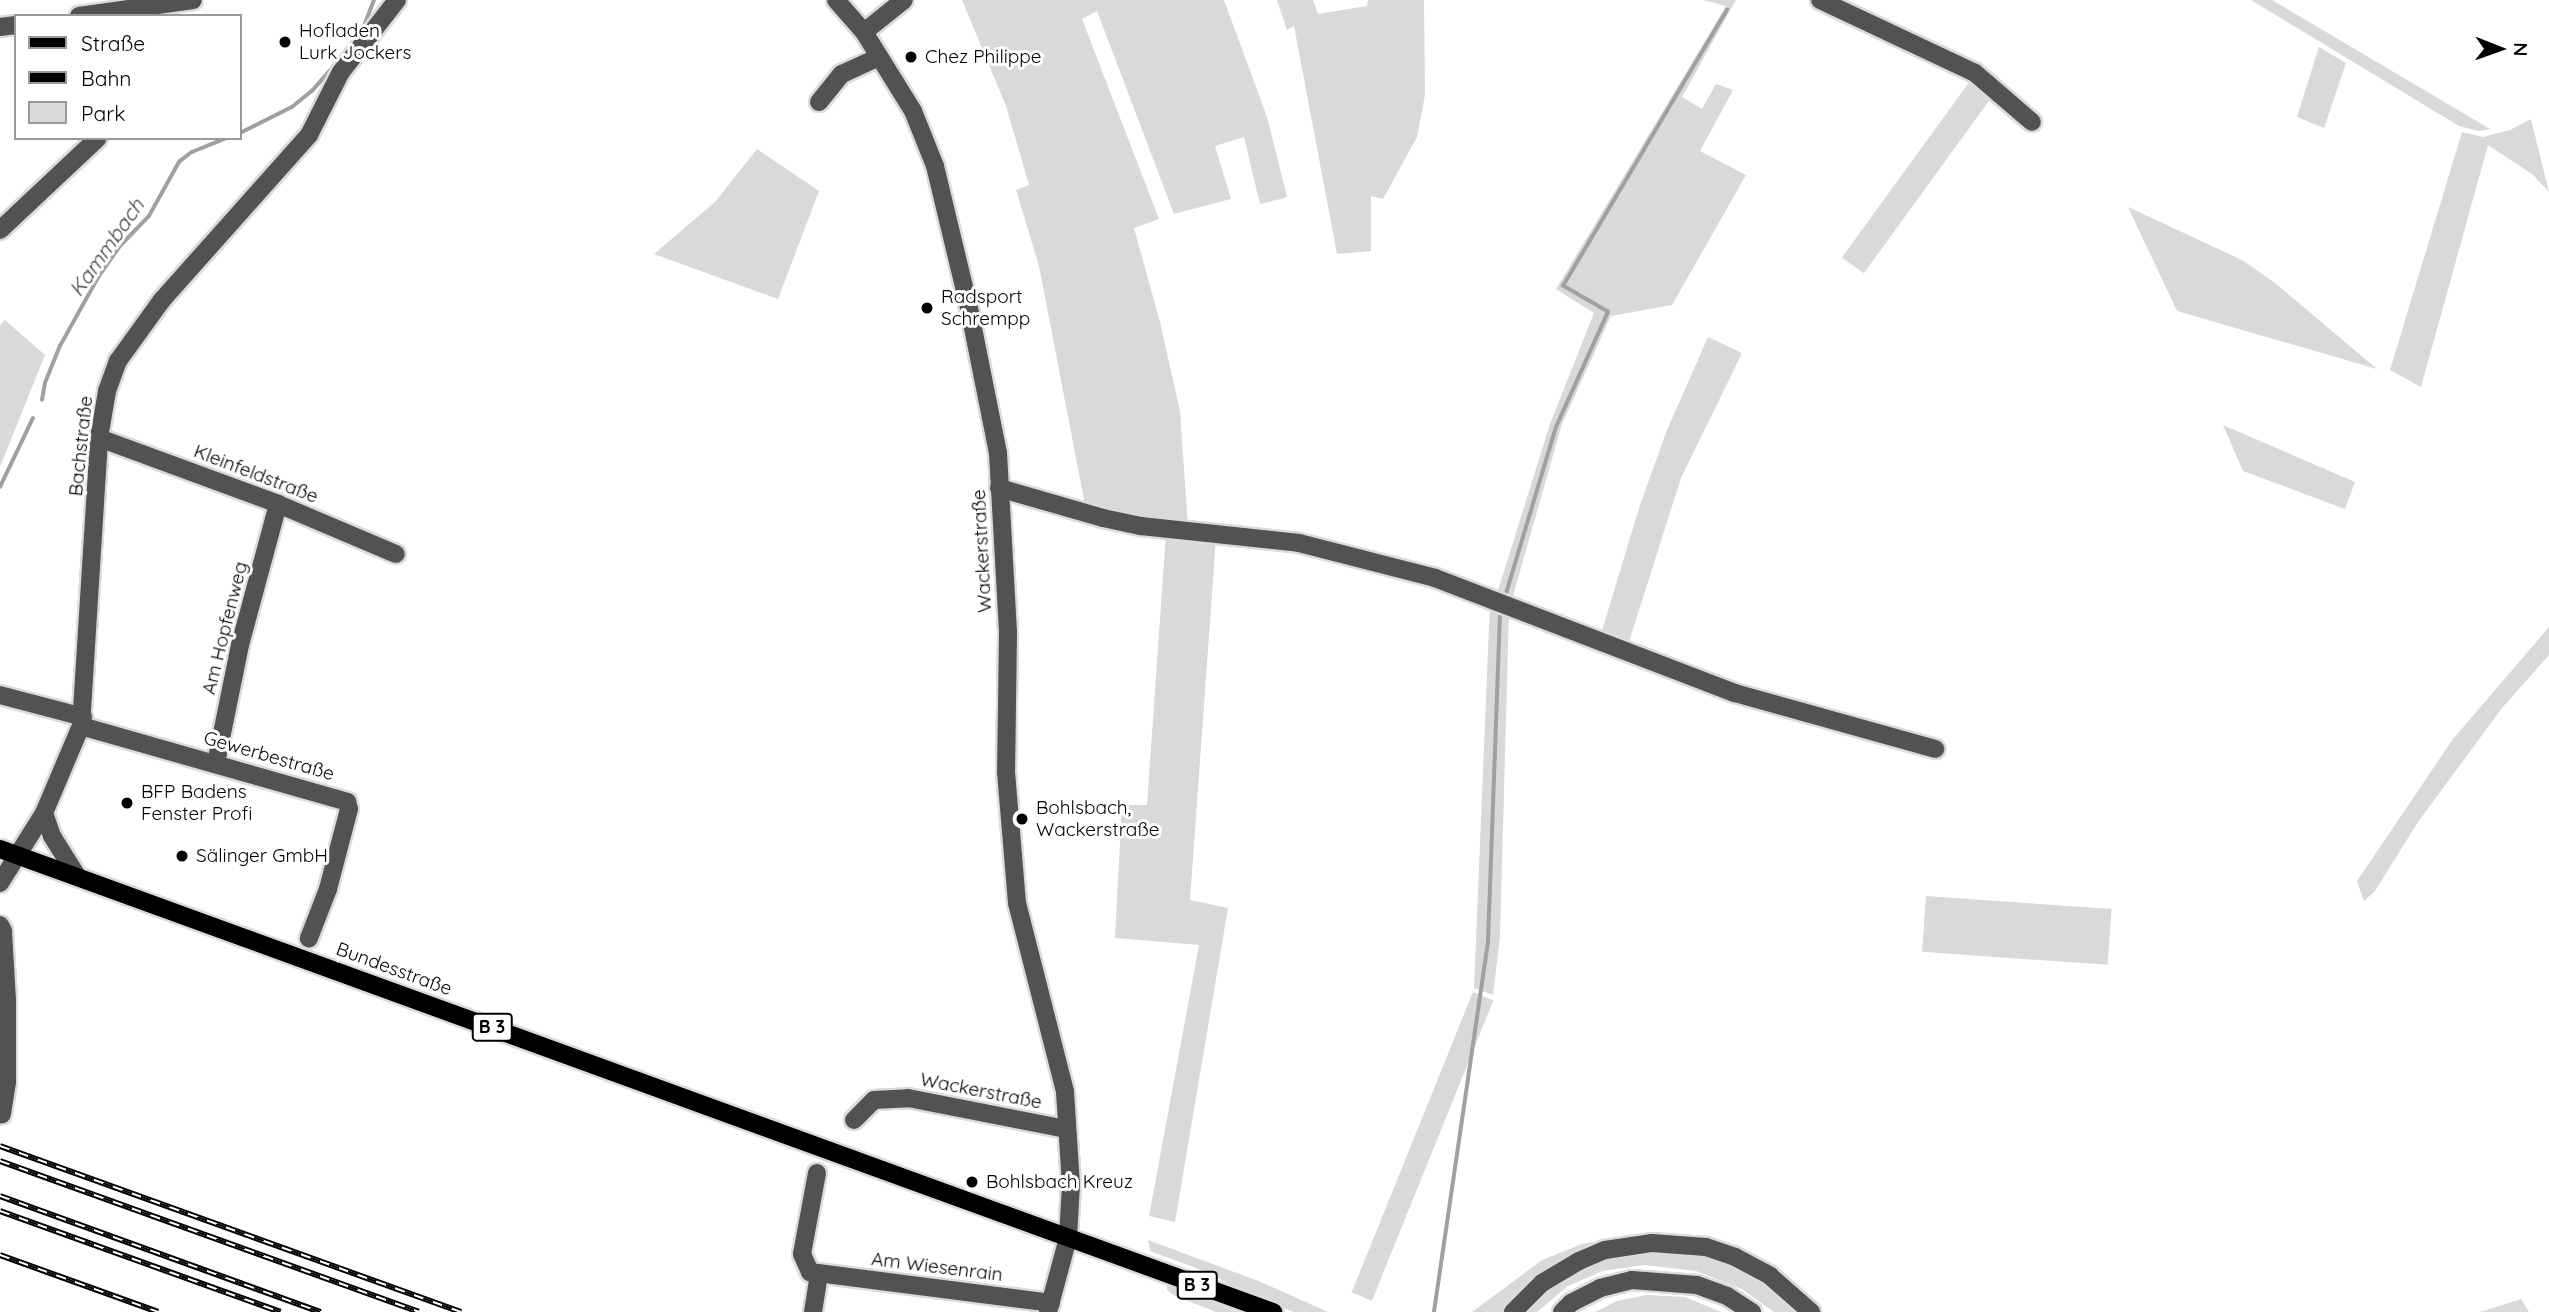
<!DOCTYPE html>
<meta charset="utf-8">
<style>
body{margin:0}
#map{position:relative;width:2549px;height:1312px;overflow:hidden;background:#fff;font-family:Quicksand,sans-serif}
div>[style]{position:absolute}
.green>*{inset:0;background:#d9d9d9;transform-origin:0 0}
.stream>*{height:3.5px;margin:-1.75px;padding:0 1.75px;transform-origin:1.75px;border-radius:1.75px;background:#a0a0a0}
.roads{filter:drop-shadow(2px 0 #dbdbdb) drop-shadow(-2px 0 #dbdbdb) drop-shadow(0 2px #dbdbdb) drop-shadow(0 -2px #dbdbdb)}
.minor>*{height:18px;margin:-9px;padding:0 9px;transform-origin:9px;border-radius:9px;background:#525252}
.major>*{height:18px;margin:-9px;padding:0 9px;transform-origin:9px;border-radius:9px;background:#000}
.rail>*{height:6px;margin-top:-3px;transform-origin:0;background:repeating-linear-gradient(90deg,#fff 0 10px,#000 0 20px);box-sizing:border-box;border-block:2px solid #000}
.dots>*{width:19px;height:19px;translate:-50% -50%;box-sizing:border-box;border:4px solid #fff;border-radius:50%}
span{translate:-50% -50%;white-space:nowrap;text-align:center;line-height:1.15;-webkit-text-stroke:6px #fff;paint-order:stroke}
.shield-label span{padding:2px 5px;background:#fff;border:2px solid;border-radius:5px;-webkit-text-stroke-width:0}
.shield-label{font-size:18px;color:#000;font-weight:700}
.poi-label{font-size:19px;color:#000}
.left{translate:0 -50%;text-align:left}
.street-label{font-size:19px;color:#000}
.water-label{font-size:21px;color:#414141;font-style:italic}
.legend{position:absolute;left:14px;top:14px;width:228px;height:126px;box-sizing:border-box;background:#fff;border:2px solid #999;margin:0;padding:9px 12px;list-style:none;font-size:21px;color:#000}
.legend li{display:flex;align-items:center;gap:14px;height:35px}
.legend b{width:35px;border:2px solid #999}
.north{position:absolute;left:2465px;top:14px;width:70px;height:70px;-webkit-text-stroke:5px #fff;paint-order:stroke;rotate:91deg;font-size:19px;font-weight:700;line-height:28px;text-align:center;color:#000}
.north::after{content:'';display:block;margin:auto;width:24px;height:32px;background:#000;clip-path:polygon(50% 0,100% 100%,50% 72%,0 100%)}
</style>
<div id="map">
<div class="green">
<div style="clip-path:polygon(962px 0,1224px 0,1266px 114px,1287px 196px,1285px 198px,1260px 204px,1244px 137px,1215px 146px,1231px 199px,1174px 214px,1097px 11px,1082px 19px,1159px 219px,1134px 228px,1160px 322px,1180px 411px,1188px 527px,1086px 510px,1039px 266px,1016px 190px,1029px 185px,1006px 106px)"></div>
<div style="clip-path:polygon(1277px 0,1313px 0,1318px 14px,1367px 6px,1368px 0,1424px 0,1425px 95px,1417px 137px,1383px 199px,1371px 196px,1371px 251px,1337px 254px,1294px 26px,1287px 30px)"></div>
<div style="clip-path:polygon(1703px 0,1736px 0,1682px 97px,1702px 109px,1716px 84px,1733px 90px,1700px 151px,1746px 175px,1672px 305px,1611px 316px,1562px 424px,1511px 603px,1496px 597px,1550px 424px,1594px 313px,1556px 289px,1726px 6px)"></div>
<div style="clip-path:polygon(2251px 0,2272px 0,2490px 129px,2479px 131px,2459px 126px)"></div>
<div style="clip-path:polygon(2319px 47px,2346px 63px,2324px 128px,2297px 117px)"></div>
<div style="left:1973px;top:77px;width:27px;height:223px;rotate:36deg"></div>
<div style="clip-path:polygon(2531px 119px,2549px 192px,2532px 174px,2488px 145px,2421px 387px,2390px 370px,2462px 132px,2483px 137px,2510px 130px)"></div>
<div style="clip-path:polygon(757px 149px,819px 191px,778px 299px,654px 254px,715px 202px)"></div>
<div style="clip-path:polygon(2128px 207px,2242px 260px,2275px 283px,2377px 369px,2177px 311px)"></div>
<div style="clip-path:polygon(5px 320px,45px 355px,0 467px,0 325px)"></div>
<div style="clip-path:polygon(1708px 337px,1742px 353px,1681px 478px,1627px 648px,1600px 637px,1640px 505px,1667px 430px)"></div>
<div style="clip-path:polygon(2223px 425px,2355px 482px,2345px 509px,2243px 471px)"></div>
<div style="clip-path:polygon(1166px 533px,1216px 538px,1190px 900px,1228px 908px,1175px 1222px,1149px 1216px,1199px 945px,1115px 938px,1122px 805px,1147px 805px)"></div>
<div style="clip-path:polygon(1490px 603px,1509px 610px,1500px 936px,1493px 995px,1474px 988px)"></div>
<div style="clip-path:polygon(2549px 627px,2549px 655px,2502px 708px,2418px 822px,2375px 891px,2364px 901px,2357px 881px,2453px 739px)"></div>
<div style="left:1926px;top:896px;width:186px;height:56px;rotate:4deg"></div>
<div style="left:1473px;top:992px;width:22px;height:324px;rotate:22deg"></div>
<div style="clip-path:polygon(1612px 1239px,1611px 1244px,1508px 1312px,1472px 1312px,1542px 1260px,1582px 1244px)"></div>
<div style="clip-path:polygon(1148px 1240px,1261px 1282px,1328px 1312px,1294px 1312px,1250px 1295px,1209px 1273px,1150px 1251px)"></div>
<div style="clip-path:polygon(1639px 1249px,1712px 1254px,1764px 1280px,1804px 1312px,1774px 1312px,1742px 1289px,1696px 1271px,1644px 1265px,1603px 1271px,1568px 1286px,1537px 1312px,1521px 1312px,1555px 1283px,1611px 1255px)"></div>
<div style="clip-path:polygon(1167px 1285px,1238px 1312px,1216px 1312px,1173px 1295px,1167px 1290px)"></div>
<div style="clip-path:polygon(1647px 1295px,1685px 1297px,1721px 1312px,1595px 1312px,1617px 1301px)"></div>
<div style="clip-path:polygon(2521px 1299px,2529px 1312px,2480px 1312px)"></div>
</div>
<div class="stream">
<div style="left:361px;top:34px;width:36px;rotate:-69deg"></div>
<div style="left:240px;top:133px;width:58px;rotate:-26.6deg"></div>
<div style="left:292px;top:107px;width:26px;rotate:-39deg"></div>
<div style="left:312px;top:91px;width:44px;rotate:-48.7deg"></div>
<div style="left:42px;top:400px;width:17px;rotate:-80deg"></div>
<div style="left:45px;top:383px;width:40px;rotate:-68deg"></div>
<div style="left:60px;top:346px;width:80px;rotate:-60.9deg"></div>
<div style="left:99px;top:276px;width:38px;rotate:-55deg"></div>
<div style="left:121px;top:245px;width:40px;rotate:-46deg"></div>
<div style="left:149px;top:216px;width:62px;rotate:-60.9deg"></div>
<div style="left:179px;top:162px;width:16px;rotate:-38deg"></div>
<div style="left:192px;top:152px;width:37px;rotate:-22deg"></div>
<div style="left:0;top:487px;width:76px;rotate:-64.4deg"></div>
<div style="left:1505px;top:597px;width:177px;rotate:-73.3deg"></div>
<div style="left:1556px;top:427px;width:126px;rotate:-65.7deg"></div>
<div style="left:1608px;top:312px;width:52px;rotate:-150deg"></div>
<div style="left:1563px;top:286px;width:321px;rotate:-59.3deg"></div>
<div style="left:1434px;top:1312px;width:375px;rotate:-81.7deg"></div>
<div style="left:1488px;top:941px;width:331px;rotate:-87.9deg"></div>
</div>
<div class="roads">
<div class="minor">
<div style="left:836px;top:0;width:43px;rotate:48.8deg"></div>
<div style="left:864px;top:32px;width:93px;rotate:58.2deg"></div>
<div style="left:913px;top:111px;width:59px;rotate:68.2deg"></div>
<div style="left:935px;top:166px;width:141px;rotate:76.5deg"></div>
<div style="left:968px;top:303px;width:153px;rotate:78.7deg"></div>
<div style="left:998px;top:453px;width:180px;rotate:86.8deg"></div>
<div style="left:1008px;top:633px;width:139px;rotate:90.8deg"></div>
<div style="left:1006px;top:772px;width:131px;rotate:85.2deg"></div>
<div style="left:1017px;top:903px;width:195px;rotate:75.7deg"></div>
<div style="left:1065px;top:1092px;width:92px;rotate:86.3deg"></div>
<div style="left:1071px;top:1184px;width:54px;rotate:93.2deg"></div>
<div style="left:1068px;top:1238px;width:77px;rotate:105.1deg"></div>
<div style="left:1820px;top:0;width:171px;rotate:25.2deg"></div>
<div style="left:1975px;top:73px;width:75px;rotate:40.7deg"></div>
<div style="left:79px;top:16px;width:115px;rotate:-8deg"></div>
<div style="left:0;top:27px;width:16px;rotate:-7deg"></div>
<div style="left:864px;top:32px;width:51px;rotate:-38.7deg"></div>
<div style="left:819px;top:102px;width:36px;rotate:-51deg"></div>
<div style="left:842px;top:74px;width:41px;rotate:-24.7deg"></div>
<div style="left:0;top:230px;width:134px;rotate:-43.2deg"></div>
<div style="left:99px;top:438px;width:191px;rotate:20.2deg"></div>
<div style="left:278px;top:504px;width:128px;rotate:23deg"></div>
<div style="left:999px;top:488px;width:108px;rotate:16.1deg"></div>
<div style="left:1103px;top:518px;width:39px;rotate:12deg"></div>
<div style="left:1141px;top:526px;width:159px;rotate:6.1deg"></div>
<div style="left:1299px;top:543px;width:140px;rotate:14.4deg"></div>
<div style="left:1435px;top:578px;width:321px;rotate:21deg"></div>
<div style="left:1735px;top:693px;width:208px;rotate:15.6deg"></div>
<div style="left:0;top:695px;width:86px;rotate:14.8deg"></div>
<div style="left:81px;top:726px;width:277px;rotate:15.9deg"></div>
<div style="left:347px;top:802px;width:7px;rotate:74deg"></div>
<div style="left:349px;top:809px;width:83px;rotate:104.7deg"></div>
<div style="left:328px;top:889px;width:53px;rotate:111.2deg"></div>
<div style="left:216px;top:763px;width:120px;rotate:-78.5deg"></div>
<div style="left:240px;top:645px;width:146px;rotate:-74.9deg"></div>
<div style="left:44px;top:813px;width:24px;rotate:71deg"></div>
<div style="left:52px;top:836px;width:47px;rotate:58deg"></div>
<div style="left:0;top:883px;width:83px;rotate:-57.8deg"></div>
<div style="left:44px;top:813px;width:95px;rotate:-67deg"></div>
<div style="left:81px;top:726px;width:289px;rotate:-86.4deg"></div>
<div style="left:99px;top:438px;width:48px;rotate:-80.3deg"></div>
<div style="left:107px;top:391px;width:32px;rotate:-70deg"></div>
<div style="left:118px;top:361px;width:75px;rotate:-54.2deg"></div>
<div style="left:162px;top:300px;width:221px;rotate:-48.3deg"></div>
<div style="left:309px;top:135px;width:71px;rotate:-63.1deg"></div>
<div style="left:341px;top:72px;width:91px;rotate:-52.1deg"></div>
<div style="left:0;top:925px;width:7px;rotate:63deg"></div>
<div style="left:3px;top:931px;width:70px;rotate:86.7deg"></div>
<div style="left:7px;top:1001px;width:81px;rotate:90deg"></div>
<div style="left:7px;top:1082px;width:33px;rotate:99deg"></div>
<div style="left:854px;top:1120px;width:28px;rotate:-45deg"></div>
<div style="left:874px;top:1100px;width:34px;rotate:-3deg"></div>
<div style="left:908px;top:1098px;width:161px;rotate:11.1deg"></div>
<div style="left:817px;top:1173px;width:82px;rotate:100.5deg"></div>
<div style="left:802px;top:1254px;width:20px;rotate:66deg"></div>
<div style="left:810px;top:1272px;width:243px;rotate:7.3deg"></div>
<div style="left:813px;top:1312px;width:38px;rotate:-81deg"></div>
<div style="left:1513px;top:1312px;width:41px;rotate:-45deg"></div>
<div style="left:1542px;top:1283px;width:43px;rotate:-30.7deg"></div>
<div style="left:1579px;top:1261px;width:28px;rotate:-23deg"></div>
<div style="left:1605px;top:1250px;width:48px;rotate:-8.5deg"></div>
<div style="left:1652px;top:1243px;width:54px;rotate:4.2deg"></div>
<div style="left:1706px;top:1247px;width:31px;rotate:19deg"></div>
<div style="left:1735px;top:1257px;width:40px;rotate:28deg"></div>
<div style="left:1770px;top:1276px;width:55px;rotate:41.3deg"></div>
<div style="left:1562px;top:1312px;width:13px;rotate:-45deg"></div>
<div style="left:1571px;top:1303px;width:33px;rotate:-27deg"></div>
<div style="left:1600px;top:1288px;width:33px;rotate:-14deg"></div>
<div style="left:1632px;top:1280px;width:65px;rotate:4.4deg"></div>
<div style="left:1697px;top:1285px;width:32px;rotate:20deg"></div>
<div style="left:1727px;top:1296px;width:30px;rotate:33deg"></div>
</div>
<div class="major">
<div style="left:0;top:849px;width:1355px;rotate:19.99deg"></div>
</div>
</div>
<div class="rail">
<div style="left:0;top:1146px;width:490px;rotate:19.8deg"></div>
<div style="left:0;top:1161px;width:445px;rotate:19.8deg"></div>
<div style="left:0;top:1196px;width:341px;rotate:19.9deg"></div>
<div style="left:0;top:1211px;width:298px;rotate:19.8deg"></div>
<div style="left:0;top:1255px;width:168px;rotate:19.8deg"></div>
</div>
<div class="dots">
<div style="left:285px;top:42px;background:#000"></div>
<div style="left:911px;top:57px;background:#000"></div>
<div style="left:927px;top:308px;background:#000"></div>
<div style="left:127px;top:803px;background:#000"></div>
<div style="left:1022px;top:819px;background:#000"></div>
<div style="left:182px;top:856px;background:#000"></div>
<div style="left:972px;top:1182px;background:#000"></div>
</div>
<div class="shield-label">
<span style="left:492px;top:1027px">B 3</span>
<span style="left:1197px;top:1285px">B 3</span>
</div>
<div class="poi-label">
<span class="left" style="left:299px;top:42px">Hofladen<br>Lurk Jockers</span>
<span class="left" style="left:925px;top:57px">Chez Philippe</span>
<span class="left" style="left:941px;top:308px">Radsport<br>Schrempp</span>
<span class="left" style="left:141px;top:803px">BFP Badens<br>Fenster Profi</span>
<span class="left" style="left:1036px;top:819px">Bohlsbach,<br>Wackerstraße</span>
<span class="left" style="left:196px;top:856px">Sälinger GmbH</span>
<span class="left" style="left:986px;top:1182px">Bohlsbach Kreuz</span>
</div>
<div class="street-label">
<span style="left:81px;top:446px;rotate:-84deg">Bachstraße</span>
<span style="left:256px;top:474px;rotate:21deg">Kleinfeldstraße</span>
<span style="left:982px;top:551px;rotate:-93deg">Wackerstraße</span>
<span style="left:225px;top:628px;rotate:-76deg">Am Hopfenweg</span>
<span style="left:269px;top:756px;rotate:16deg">Gewerbestraße</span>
<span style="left:394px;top:969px;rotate:20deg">Bundesstraße</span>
<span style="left:981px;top:1091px;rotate:11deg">Wackerstraße</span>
<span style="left:937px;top:1267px;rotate:7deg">Am Wiesenrain</span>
</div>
<div class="water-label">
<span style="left:106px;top:247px;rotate:-55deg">Kammbach</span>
</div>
<ul class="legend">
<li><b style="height:9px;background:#000"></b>Straße</li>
<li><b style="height:9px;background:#000"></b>Bahn</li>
<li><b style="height:19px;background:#d9d9d9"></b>Park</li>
</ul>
<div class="north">N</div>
</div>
